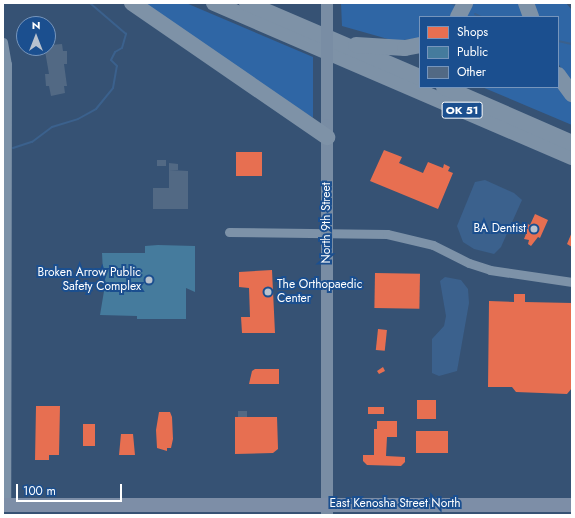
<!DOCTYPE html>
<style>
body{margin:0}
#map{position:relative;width:575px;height:518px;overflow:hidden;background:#365274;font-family:Jost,sans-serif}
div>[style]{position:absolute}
.green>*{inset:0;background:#2f66a5}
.water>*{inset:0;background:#3b618d}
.shops>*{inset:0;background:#e76f51;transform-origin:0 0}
.public>*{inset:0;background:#457b9d}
.stream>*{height:2px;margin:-1px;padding:0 1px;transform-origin:1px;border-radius:1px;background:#3b618d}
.building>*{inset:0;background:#526984;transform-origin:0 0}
.street>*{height:9px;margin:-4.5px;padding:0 4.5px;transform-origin:4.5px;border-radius:4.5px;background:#7d92a8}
.secondary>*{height:12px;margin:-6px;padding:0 6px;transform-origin:6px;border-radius:6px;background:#798da4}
.primary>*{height:14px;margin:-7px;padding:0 7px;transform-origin:7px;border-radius:7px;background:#7d8ea7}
.highway>*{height:16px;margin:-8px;padding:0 8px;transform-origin:8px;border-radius:8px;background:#7e92a7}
.secondary-bridge>*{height:12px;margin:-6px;padding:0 6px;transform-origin:6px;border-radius:6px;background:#798da4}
.dots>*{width:11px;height:11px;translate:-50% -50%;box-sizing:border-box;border:2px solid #1b4f8f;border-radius:50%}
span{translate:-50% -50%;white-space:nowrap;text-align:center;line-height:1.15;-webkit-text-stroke:4px #1b4f8f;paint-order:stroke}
.shield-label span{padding:1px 3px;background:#1b4f8f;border:1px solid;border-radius:3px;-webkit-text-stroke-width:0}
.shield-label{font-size:11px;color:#fff;font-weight:700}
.street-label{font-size:12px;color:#fff}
.poi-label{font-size:12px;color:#fff}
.right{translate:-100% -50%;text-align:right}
.left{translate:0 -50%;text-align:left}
.frame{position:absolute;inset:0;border:4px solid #fff;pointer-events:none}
.legend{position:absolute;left:419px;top:16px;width:140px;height:72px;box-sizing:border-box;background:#1b4f8f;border:1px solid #7695bc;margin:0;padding:5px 7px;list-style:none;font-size:12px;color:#fff}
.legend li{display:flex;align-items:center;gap:8px;height:20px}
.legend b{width:20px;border:1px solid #7695bc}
.north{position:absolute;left:16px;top:16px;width:40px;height:40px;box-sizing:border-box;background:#1b4f8f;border:1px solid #7695bc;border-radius:50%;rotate:0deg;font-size:11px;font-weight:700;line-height:16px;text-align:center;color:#fff}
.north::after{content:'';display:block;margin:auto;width:14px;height:18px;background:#b9c2ce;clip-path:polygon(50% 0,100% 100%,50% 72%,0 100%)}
.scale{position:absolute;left:16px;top:484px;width:106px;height:18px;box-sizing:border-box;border:2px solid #fff;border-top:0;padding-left:5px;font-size:12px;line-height:14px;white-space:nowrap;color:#fff;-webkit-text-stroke:3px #1b4f8f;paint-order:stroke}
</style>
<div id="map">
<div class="green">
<div style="clip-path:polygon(139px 3px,186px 3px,313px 57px,313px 118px)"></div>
<div style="clip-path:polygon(341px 3px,458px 3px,450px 17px,420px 17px,420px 38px,395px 41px,342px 26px)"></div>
<div style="clip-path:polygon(469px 3px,523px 3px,528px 17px,462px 17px)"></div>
<div style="clip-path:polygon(532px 3px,566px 3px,572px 10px,572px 86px,558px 63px,558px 17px,537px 17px)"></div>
<div style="clip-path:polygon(482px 87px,558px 87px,572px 100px,572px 125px)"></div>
</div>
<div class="water">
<div style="clip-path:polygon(485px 180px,514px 193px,522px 200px,501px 247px,494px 254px,474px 249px,463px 242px,457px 226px,475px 182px)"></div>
<div style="clip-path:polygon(445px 277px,461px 280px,468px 289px,469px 303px,457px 371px,439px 376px,432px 373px,432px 339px,444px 326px,446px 316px,440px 281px)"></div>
</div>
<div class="shops">
<div style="clip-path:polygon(384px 150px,402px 157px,399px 163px,423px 173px,428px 162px,443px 168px,444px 164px,450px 167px,448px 171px,453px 173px,438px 209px,370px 181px)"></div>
<div style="left:236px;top:152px;width:26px;height:24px"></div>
<div style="clip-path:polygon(535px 214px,548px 220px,540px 238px,538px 237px,531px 246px,528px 244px,529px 240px,524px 239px,526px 234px,522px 233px,525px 223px,530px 225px)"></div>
<div style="clip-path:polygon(572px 232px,572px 247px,567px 244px)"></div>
<div style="clip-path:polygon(272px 270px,275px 333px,242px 333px,241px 317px,250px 317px,249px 288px,239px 287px,239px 272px)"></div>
<div style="left:375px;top:273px;width:45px;height:35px;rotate:1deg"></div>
<div style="clip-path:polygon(514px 294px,525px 294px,525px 302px,572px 303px,572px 388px,567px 394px,516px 392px,512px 387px,488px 387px,489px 301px,514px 302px)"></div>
<div style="left:378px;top:329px;width:9px;height:21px;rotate:6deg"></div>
<div style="clip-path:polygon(383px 367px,385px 371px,379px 374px,377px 371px)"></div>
<div style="clip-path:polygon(255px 369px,279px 369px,279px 384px,249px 384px,252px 371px)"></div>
<div style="left:417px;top:400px;width:19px;height:19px"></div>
<div style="clip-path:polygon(36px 406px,60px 406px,59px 455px,49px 455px,49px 460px,35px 460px)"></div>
<div style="left:368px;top:407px;width:16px;height:7px"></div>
<div style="clip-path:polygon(159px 412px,170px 412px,172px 417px,173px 439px,171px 448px,167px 448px,167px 451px,157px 448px,156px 430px)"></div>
<div style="clip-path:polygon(235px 417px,277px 417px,278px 449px,273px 453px,235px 454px)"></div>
<div style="clip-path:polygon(377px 421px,397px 421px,397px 437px,387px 437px,386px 456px,405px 457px,405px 462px,401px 466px,367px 465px,363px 461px,363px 455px,374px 455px,374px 429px,377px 429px)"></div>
<div style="left:83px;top:424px;width:12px;height:22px"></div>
<div style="left:416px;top:431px;width:32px;height:22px"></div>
<div style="clip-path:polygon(121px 434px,133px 434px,135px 455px,119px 455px)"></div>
</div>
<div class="public">
<div style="clip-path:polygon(158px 245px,195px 246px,195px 292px,186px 288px,186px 319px,137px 319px,137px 316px,100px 315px,104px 291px,102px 253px,145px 253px,145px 246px)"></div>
</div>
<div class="stream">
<div style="left:450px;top:3px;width:5px;rotate:22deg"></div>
<div style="left:475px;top:14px;width:7px;rotate:27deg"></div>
<div style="left:558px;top:41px;width:14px;rotate:12deg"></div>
<div style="left:13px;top:148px;width:20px;rotate:-18deg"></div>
<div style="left:32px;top:142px;width:25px;rotate:-37deg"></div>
<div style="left:52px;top:127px;width:27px;rotate:-17deg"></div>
<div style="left:78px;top:119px;width:21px;rotate:-29deg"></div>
<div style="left:96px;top:109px;width:27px;rotate:-51deg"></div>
<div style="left:113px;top:88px;width:22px;rotate:-80deg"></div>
<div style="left:117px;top:66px;width:8px;rotate:-135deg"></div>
<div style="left:111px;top:60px;width:9px;rotate:-63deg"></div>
<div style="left:115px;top:52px;width:8px;rotate:-30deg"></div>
<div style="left:122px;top:48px;width:15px;rotate:-74deg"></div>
<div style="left:126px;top:34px;width:48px;rotate:-139.3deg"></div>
</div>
<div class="building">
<div style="clip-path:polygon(62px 44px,63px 51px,67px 51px,67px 64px,64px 64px,67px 86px,64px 86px,65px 93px,51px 96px,49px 86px,46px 86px,45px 74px,49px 74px,45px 51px,50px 49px,50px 45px)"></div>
<div style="left:157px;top:160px;width:9px;height:6px"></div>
<div style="clip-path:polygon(169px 163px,178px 164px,178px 170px,169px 170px)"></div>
<div style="clip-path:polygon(169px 170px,188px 171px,188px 209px,153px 209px,153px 188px,169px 188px)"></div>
<div style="left:238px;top:411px;width:9px;height:6px"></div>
</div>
<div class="street">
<div style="left:3px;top:42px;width:22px;rotate:80deg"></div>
<div style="left:7px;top:64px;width:441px;rotate:90.1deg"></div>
<div style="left:229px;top:232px;width:158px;rotate:0.7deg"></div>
<div style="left:387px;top:234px;width:47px;rotate:13.4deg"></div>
<div style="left:433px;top:245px;width:40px;rotate:26.6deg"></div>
<div style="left:469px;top:263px;width:22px;rotate:18deg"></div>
<div style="left:490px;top:270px;width:83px;rotate:8.3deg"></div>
</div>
<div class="secondary">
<div style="left:327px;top:515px;width:401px;rotate:-90deg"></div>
</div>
<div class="primary">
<div style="left:3px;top:505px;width:569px"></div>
</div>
<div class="highway">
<div style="left:132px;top:3px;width:237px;rotate:34.5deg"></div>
<div style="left:214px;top:3px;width:390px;rotate:23.3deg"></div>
<div style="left:247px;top:3px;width:188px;rotate:23.2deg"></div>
<div style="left:526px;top:3px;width:15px;rotate:70deg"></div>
<div style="left:458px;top:17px;width:16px;rotate:-63deg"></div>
<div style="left:356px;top:45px;width:49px;rotate:3.5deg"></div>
<div style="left:405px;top:48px;width:15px;rotate:-11deg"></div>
<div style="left:558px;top:75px;width:24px;rotate:54deg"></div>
<div style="left:444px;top:87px;width:140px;rotate:23.6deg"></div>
</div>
<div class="secondary-bridge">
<div style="left:327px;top:114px;width:111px;rotate:-90deg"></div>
</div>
<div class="dots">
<div style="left:534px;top:229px;background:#b9c2ce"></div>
<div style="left:149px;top:280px;background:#b9c2ce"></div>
<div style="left:268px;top:292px;background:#b9c2ce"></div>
</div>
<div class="shield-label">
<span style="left:462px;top:110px">OK 51</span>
</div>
<div class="street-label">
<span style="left:327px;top:223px;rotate:-90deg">North 9th Street</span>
<span style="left:395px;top:504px">East Kenosha Street North</span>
</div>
<div class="poi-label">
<span class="right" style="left:526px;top:229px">BA Dentist</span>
<span class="right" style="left:141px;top:280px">Broken Arrow Public<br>Safety Complex</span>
<span class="left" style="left:277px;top:292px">The Orthopaedic<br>Center</span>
</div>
<div class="frame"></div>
<ul class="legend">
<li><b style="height:11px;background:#e76f51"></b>Shops</li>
<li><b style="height:11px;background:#457b9d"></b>Public</li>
<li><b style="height:11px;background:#526984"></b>Other</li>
</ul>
<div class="north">N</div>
<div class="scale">100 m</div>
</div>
